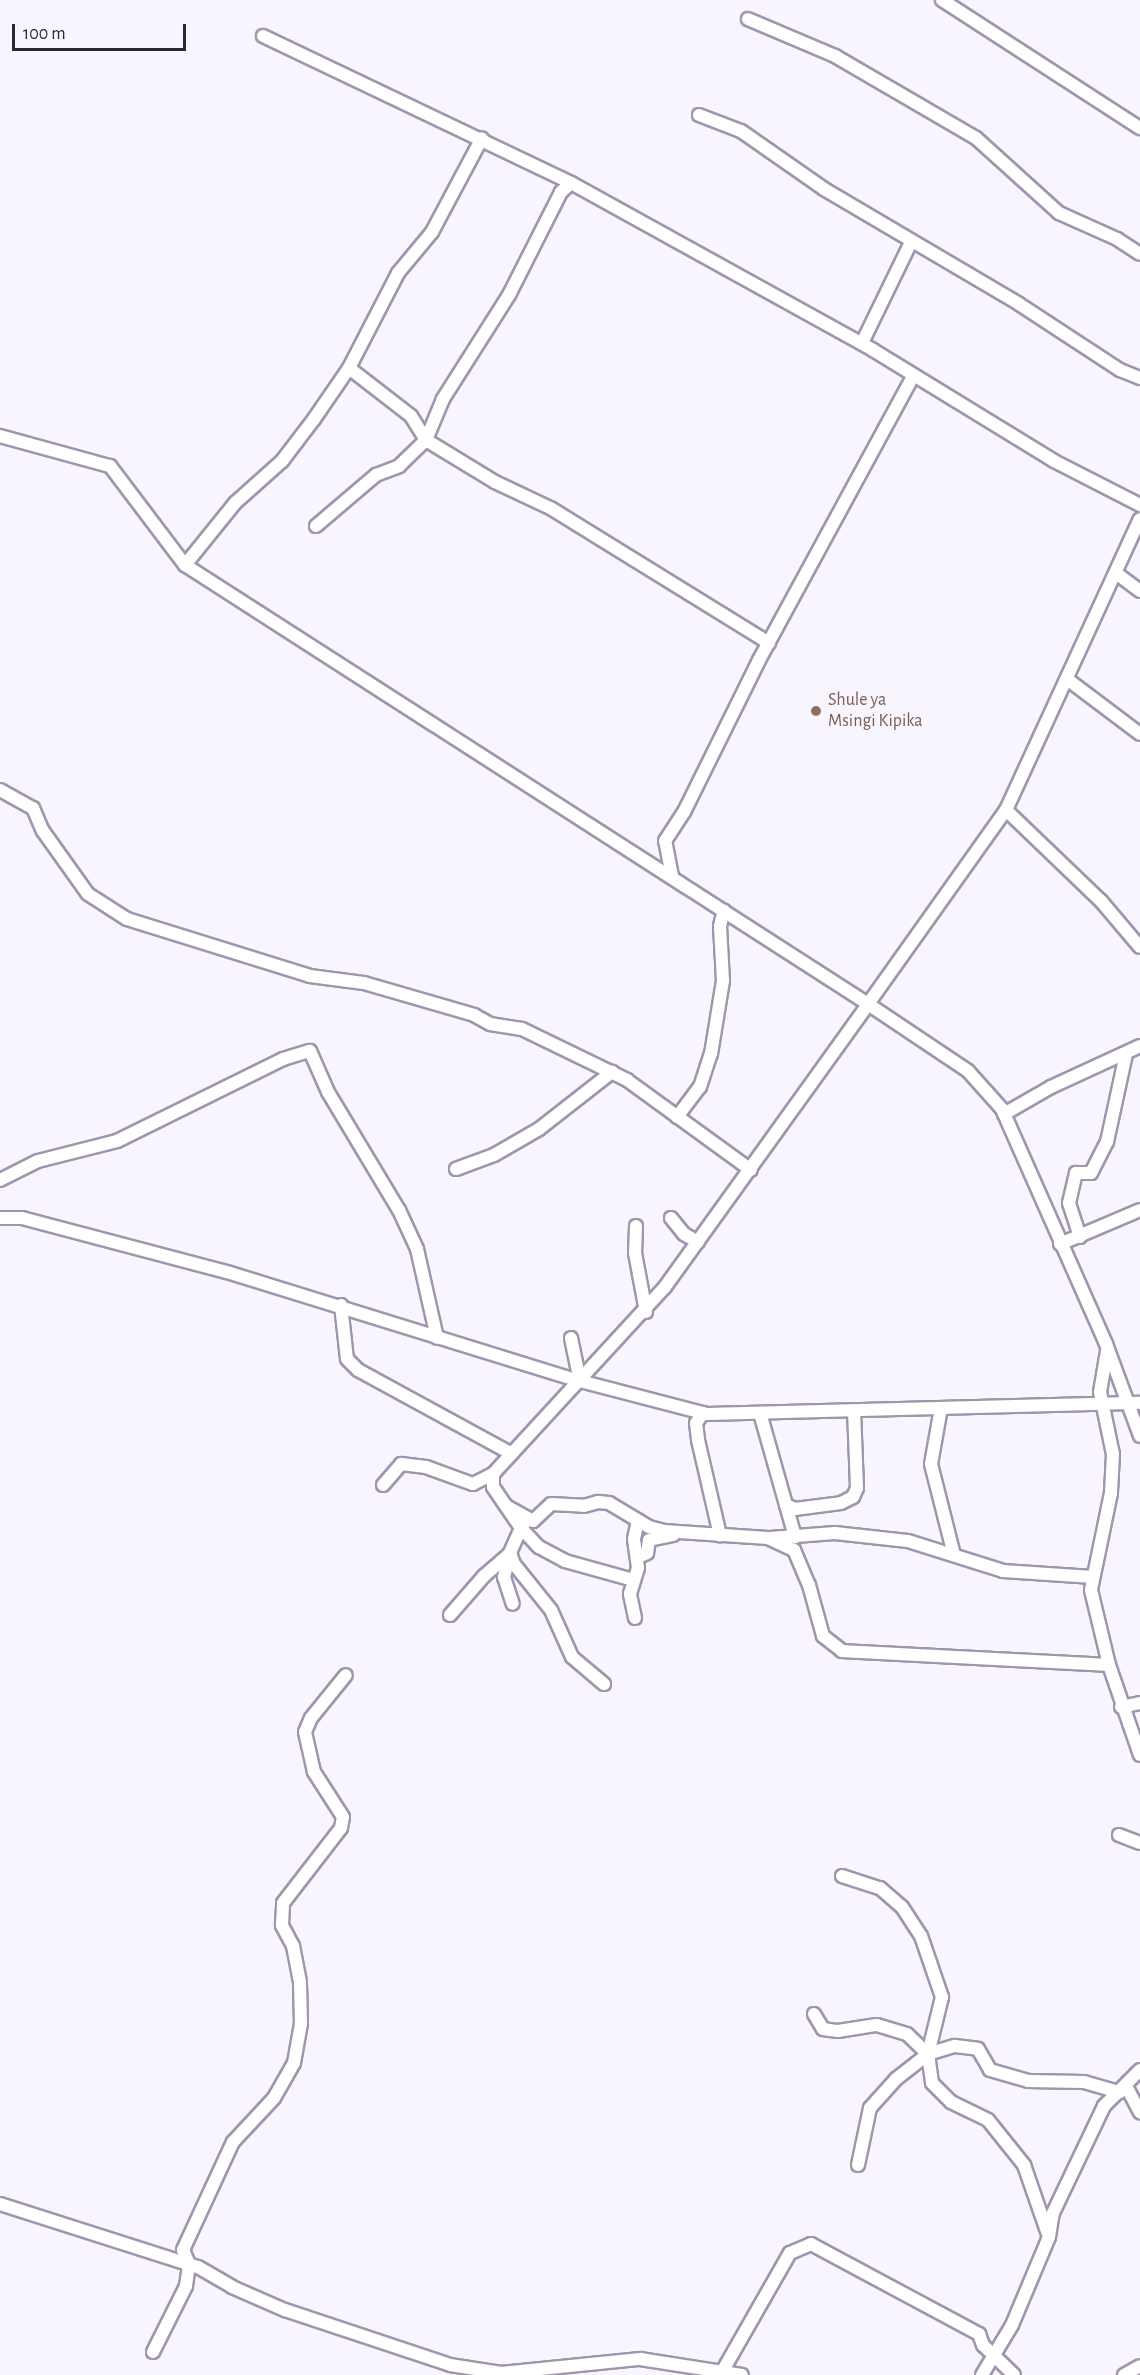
<!DOCTYPE html>
<style>
body{margin:0}
#map{position:relative;width:1140px;height:2375px;overflow:hidden;background:#f9f5fe;font-family:"Alegreya Sans",sans-serif}
div>[style]{position:absolute}
.roads{filter:drop-shadow(2px 0 #a096ac) drop-shadow(-2px 0 #a096ac) drop-shadow(0 2px #a096ac) drop-shadow(0 -2px #a096ac)}
.minor>*{height:12px;margin:-6px;padding:0 6px;transform-origin:6px;border-radius:6px;background:#fff}
.dots>*{width:16px;height:16px;translate:-50% -50%;box-sizing:border-box;border:3px solid #f9f5fe;border-radius:50%}
span{translate:-50% -50%;white-space:nowrap;text-align:center;line-height:1.15;-webkit-text-stroke:4.5px #f9f5fe;paint-order:stroke}
.education-label{font-size:18px;color:#785e54}
.left{translate:0 -50%;text-align:left}
.scale{position:absolute;left:12px;top:24px;width:174px;height:27px;box-sizing:border-box;border:3px solid #2c2831;border-top:0;padding-left:8px;font-size:18px;line-height:21px;white-space:nowrap;color:#2c2831;-webkit-text-stroke:4px #f9f5fe;paint-order:stroke}
</style>
<div id="map">
<div class="roads">
<div class="minor">
<div style="left:942px;top:0;width:236px;rotate:32.9deg"></div>
<div style="left:748px;top:19px;width:95px;rotate:23deg"></div>
<div style="left:835px;top:56px;width:163px;rotate:30.2deg"></div>
<div style="left:976px;top:138px;width:112px;rotate:42.1deg"></div>
<div style="left:1059px;top:213px;width:64px;rotate:24.1deg"></div>
<div style="left:1117px;top:239px;width:27px;rotate:33deg"></div>
<div style="left:263px;top:36px;width:341px;rotate:25.5deg"></div>
<div style="left:571px;top:183px;width:345px;rotate:28.9deg"></div>
<div style="left:873px;top:350px;width:212px;rotate:31.5deg"></div>
<div style="left:1054px;top:461px;width:97px;rotate:27.1deg"></div>
<div style="left:699px;top:115px;width:45px;rotate:20.9deg"></div>
<div style="left:741px;top:131px;width:101px;rotate:34.9deg"></div>
<div style="left:824px;top:189px;width:226px;rotate:30.5deg"></div>
<div style="left:1019px;top:304px;width:121px;rotate:33.2deg"></div>
<div style="left:1120px;top:370px;width:22px;rotate:22deg"></div>
<div style="left:862px;top:343px;width:112px;rotate:-64.1deg"></div>
<div style="left:349px;top:368px;width:78px;rotate:37.7deg"></div>
<div style="left:411px;top:416px;width:28px;rotate:58deg"></div>
<div style="left:426px;top:440px;width:81px;rotate:31.3deg"></div>
<div style="left:495px;top:482px;width:63px;rotate:25.3deg"></div>
<div style="left:552px;top:509px;width:255px;rotate:31.7deg"></div>
<div style="left:0;top:436px;width:114px;rotate:15.3deg"></div>
<div style="left:110px;top:466px;width:124px;rotate:52.9deg"></div>
<div style="left:185px;top:565px;width:812px;rotate:32.73deg"></div>
<div style="left:868px;top:1004px;width:238px;rotate:-54.6deg"></div>
<div style="left:1006px;top:810px;width:320px;rotate:-65.3deg"></div>
<div style="left:316px;top:526px;width:79px;rotate:-40.4deg"></div>
<div style="left:376px;top:475px;width:25px;rotate:-21deg"></div>
<div style="left:399px;top:466px;width:37px;rotate:-44deg"></div>
<div style="left:426px;top:440px;width:44px;rotate:-67.5deg"></div>
<div style="left:443px;top:399px;width:123px;rotate:-57.6deg"></div>
<div style="left:509px;top:295px;width:115px;rotate:-63.2deg"></div>
<div style="left:561px;top:192px;width:13px;rotate:-42deg"></div>
<div style="left:185px;top:565px;width:80px;rotate:-51.1deg"></div>
<div style="left:235px;top:503px;width:63px;rotate:-41.8deg"></div>
<div style="left:282px;top:461px;width:53px;rotate:-52.7deg"></div>
<div style="left:314px;top:419px;width:62px;rotate:-55.5deg"></div>
<div style="left:349px;top:368px;width:107px;rotate:-62.7deg"></div>
<div style="left:398px;top:273px;width:53px;rotate:-50.3deg"></div>
<div style="left:432px;top:232px;width:106px;rotate:-62deg"></div>
<div style="left:1116px;top:573px;width:30px;rotate:37deg"></div>
<div style="left:1067px;top:679px;width:91px;rotate:37deg"></div>
<div style="left:0;top:790px;width:38px;rotate:29deg"></div>
<div style="left:33px;top:808px;width:25px;rotate:67deg"></div>
<div style="left:43px;top:831px;width:77px;rotate:54.5deg"></div>
<div style="left:88px;top:894px;width:46px;rotate:32.7deg"></div>
<div style="left:127px;top:919px;width:192px;rotate:17.3deg"></div>
<div style="left:310px;top:976px;width:54px;rotate:7.4deg"></div>
<div style="left:364px;top:983px;width:115px;rotate:16.2deg"></div>
<div style="left:474px;top:1015px;width:18px;rotate:29deg"></div>
<div style="left:490px;top:1024px;width:32px;rotate:9deg"></div>
<div style="left:522px;top:1029px;width:117px;rotate:25.9deg"></div>
<div style="left:627px;top:1080px;width:153px;rotate:36deg"></div>
<div style="left:1006px;top:810px;width:132px;rotate:43.8deg"></div>
<div style="left:1101px;top:901px;width:60px;rotate:49.7deg"></div>
<div style="left:672px;top:876px;width:36px;rotate:-101deg"></div>
<div style="left:665px;top:841px;width:35px;rotate:-57deg"></div>
<div style="left:684px;top:812px;width:169px;rotate:-63.7deg"></div>
<div style="left:759px;top:660px;width:324px;rotate:-61.5deg"></div>
<div style="left:1004px;top:1114px;width:54px;rotate:-29.9deg"></div>
<div style="left:1051px;top:1087px;width:98px;rotate:-24.7deg"></div>
<div style="left:677px;top:1117px;width:38px;rotate:-53deg"></div>
<div style="left:700px;top:1087px;width:35px;rotate:-72deg"></div>
<div style="left:711px;top:1054px;width:74px;rotate:-80.7deg"></div>
<div style="left:723px;top:981px;width:55px;rotate:-93.1deg"></div>
<div style="left:720px;top:926px;width:16px;rotate:-76deg"></div>
<div style="left:456px;top:1169px;width:40px;rotate:-20.2deg"></div>
<div style="left:494px;top:1155px;width:52px;rotate:-30deg"></div>
<div style="left:539px;top:1129px;width:93px;rotate:-38deg"></div>
<div style="left:0;top:1180px;width:42px;rotate:-26.6deg"></div>
<div style="left:38px;top:1161px;width:81px;rotate:-14.2deg"></div>
<div style="left:117px;top:1141px;width:185px;rotate:-26.3deg"></div>
<div style="left:283px;top:1059px;width:28px;rotate:-17deg"></div>
<div style="left:310px;top:1051px;width:45px;rotate:66.3deg"></div>
<div style="left:328px;top:1092px;width:138px;rotate:59deg"></div>
<div style="left:399px;top:1210px;width:43px;rotate:65.2deg"></div>
<div style="left:417px;top:1249px;width:91px;rotate:77.3deg"></div>
<div style="left:0;top:1218px;width:22px"></div>
<div style="left:22px;top:1218px;width:212px;rotate:14.8deg"></div>
<div style="left:227px;top:1272px;width:369px;rotate:17.2deg"></div>
<div style="left:580px;top:1381px;width:131px;rotate:14.6deg"></div>
<div style="left:707px;top:1414px;width:433px;rotate:-1.5deg"></div>
<div style="left:671px;top:1218px;width:21px;rotate:51deg"></div>
<div style="left:684px;top:1234px;width:16px;rotate:30deg"></div>
<div style="left:636px;top:1226px;width:27px;rotate:92deg"></div>
<div style="left:635px;top:1253px;width:60px;rotate:79.4deg"></div>
<div style="left:1080px;top:1237px;width:36px;rotate:-108deg"></div>
<div style="left:1069px;top:1203px;width:31px;rotate:-77deg"></div>
<div style="left:1076px;top:1173px;width:15px"></div>
<div style="left:1091px;top:1173px;width:35px;rotate:-63deg"></div>
<div style="left:1107px;top:1142px;width:90px;rotate:-77.8deg"></div>
<div style="left:1060px;top:1244px;width:87px;rotate:-23deg"></div>
<div style="left:341px;top:1305px;width:54px;rotate:83.7deg"></div>
<div style="left:347px;top:1359px;width:16px;rotate:45deg"></div>
<div style="left:358px;top:1370px;width:175px;rotate:28.6deg"></div>
<div style="left:571px;top:1338px;width:44px;rotate:78.2deg"></div>
<div style="left:1107px;top:1351px;width:42px;rotate:99.7deg"></div>
<div style="left:1100px;top:1392px;width:63px;rotate:78.2deg"></div>
<div style="left:1113px;top:1454px;width:39px;rotate:93deg"></div>
<div style="left:1111px;top:1493px;width:99px;rotate:101.7deg"></div>
<div style="left:1091px;top:1590px;width:77px;rotate:76.5deg"></div>
<div style="left:1109px;top:1665px;width:95px;rotate:71deg"></div>
<div style="left:941px;top:1408px;width:57px;rotate:100.1deg"></div>
<div style="left:931px;top:1464px;width:94px;rotate:75.8deg"></div>
<div style="left:703px;top:1413px;width:12px;rotate:125deg"></div>
<div style="left:696px;top:1423px;width:17px;rotate:83deg"></div>
<div style="left:698px;top:1440px;width:98px;rotate:77deg"></div>
<div style="left:760px;top:1413px;width:129px;rotate:74.2deg"></div>
<div style="left:493px;top:1474px;width:13px;rotate:90deg"></div>
<div style="left:493px;top:1487px;width:50px;rotate:55.7deg"></div>
<div style="left:521px;top:1528px;width:27px;rotate:114deg"></div>
<div style="left:510px;top:1553px;width:12px;rotate:70deg"></div>
<div style="left:514px;top:1564px;width:59px;rotate:51.2deg"></div>
<div style="left:551px;top:1610px;width:51px;rotate:65.9deg"></div>
<div style="left:572px;top:1657px;width:42px;rotate:40.2deg"></div>
<div style="left:383px;top:1485px;width:28px;rotate:-49deg"></div>
<div style="left:401px;top:1464px;width:25px;rotate:7deg"></div>
<div style="left:426px;top:1467px;width:50px;rotate:19.9deg"></div>
<div style="left:473px;top:1484px;width:22px;rotate:-27deg"></div>
<div style="left:493px;top:1474px;width:254px;rotate:-47.4deg"></div>
<div style="left:665px;top:1287px;width:348px;rotate:-54.3deg"></div>
<div style="left:868px;top:1004px;width:120px;rotate:33.8deg"></div>
<div style="left:968px;top:1071px;width:51px;rotate:48.2deg"></div>
<div style="left:1002px;top:1109px;width:257px;rotate:66.1deg"></div>
<div style="left:1106px;top:1344px;width:98px;rotate:69.7deg"></div>
<div style="left:786px;top:1505px;width:10px;rotate:24deg"></div>
<div style="left:795px;top:1509px;width:46px;rotate:-7.4deg"></div>
<div style="left:841px;top:1503px;width:13px;rotate:-27deg"></div>
<div style="left:853px;top:1497px;width:10px;rotate:-66deg"></div>
<div style="left:857px;top:1488px;width:77px;rotate:-92.2deg"></div>
<div style="left:506px;top:1506px;width:31px;rotate:29deg"></div>
<div style="left:533px;top:1521px;width:25px;rotate:-43deg"></div>
<div style="left:551px;top:1504px;width:33px;rotate:3deg"></div>
<div style="left:584px;top:1506px;width:15px;rotate:-16deg"></div>
<div style="left:598px;top:1502px;width:11px;rotate:5deg"></div>
<div style="left:609px;top:1503px;width:47px;rotate:31deg"></div>
<div style="left:649px;top:1527px;width:16px;rotate:15deg"></div>
<div style="left:664px;top:1531px;width:104px;rotate:3.9deg"></div>
<div style="left:768px;top:1538px;width:29px;rotate:25deg"></div>
<div style="left:794px;top:1550px;width:38px;rotate:67deg"></div>
<div style="left:809px;top:1585px;width:53px;rotate:74.6deg"></div>
<div style="left:823px;top:1636px;width:24px;rotate:38deg"></div>
<div style="left:842px;top:1651px;width:267px;rotate:3deg"></div>
<div style="left:525px;top:1522px;width:7px;rotate:124deg"></div>
<div style="left:521px;top:1528px;width:26px;rotate:47deg"></div>
<div style="left:539px;top:1547px;width:30px;rotate:28deg"></div>
<div style="left:565px;top:1561px;width:71px;rotate:15.6deg"></div>
<div style="left:770px;top:1538px;width:65px;rotate:-4.4deg"></div>
<div style="left:835px;top:1533px;width:73px;rotate:6.3deg"></div>
<div style="left:908px;top:1541px;width:100px;rotate:17.5deg"></div>
<div style="left:1003px;top:1571px;width:90px;rotate:3.8deg"></div>
<div style="left:510px;top:1553px;width:25px;rotate:104deg"></div>
<div style="left:504px;top:1577px;width:28px;rotate:72deg"></div>
<div style="left:638px;top:1557px;width:10px;rotate:-24deg"></div>
<div style="left:647px;top:1553px;width:13px;rotate:-81deg"></div>
<div style="left:649px;top:1540px;width:25px;rotate:-12deg"></div>
<div style="left:450px;top:1615px;width:52px;rotate:-48.9deg"></div>
<div style="left:484px;top:1576px;width:35px;rotate:-41deg"></div>
<div style="left:635px;top:1618px;width:25px;rotate:-102deg"></div>
<div style="left:630px;top:1594px;width:27px;rotate:-73deg"></div>
<div style="left:638px;top:1568px;width:29px;rotate:-98deg"></div>
<div style="left:634px;top:1539px;width:19px;rotate:-78deg"></div>
<div style="left:1121px;top:1707px;width:19px;rotate:-12deg"></div>
<div style="left:1119px;top:1835px;width:22px;rotate:21deg"></div>
<div style="left:842px;top:1876px;width:40px;rotate:18deg"></div>
<div style="left:880px;top:1888px;width:29px;rotate:41deg"></div>
<div style="left:902px;top:1907px;width:35px;rotate:57deg"></div>
<div style="left:921px;top:1936px;width:65px;rotate:71deg"></div>
<div style="left:942px;top:1997px;width:59px;rotate:103.8deg"></div>
<div style="left:928px;top:2054px;width:29px;rotate:82deg"></div>
<div style="left:932px;top:2083px;width:27px;rotate:45deg"></div>
<div style="left:951px;top:2102px;width:41px;rotate:25.9deg"></div>
<div style="left:988px;top:2120px;width:58px;rotate:51.3deg"></div>
<div style="left:1024px;top:2165px;width:76px;rotate:70.9deg"></div>
<div style="left:814px;top:2014px;width:17px;rotate:59deg"></div>
<div style="left:823px;top:2029px;width:15px;rotate:8deg"></div>
<div style="left:838px;top:2031px;width:39px;rotate:-9deg"></div>
<div style="left:877px;top:2025px;width:31px;rotate:17deg"></div>
<div style="left:907px;top:2034px;width:29px;rotate:44deg"></div>
<div style="left:1126px;top:2086px;width:30px;rotate:62deg"></div>
<div style="left:858px;top:2165px;width:58px;rotate:-78.1deg"></div>
<div style="left:870px;top:2108px;width:39px;rotate:-48deg"></div>
<div style="left:896px;top:2079px;width:41px;rotate:-38deg"></div>
<div style="left:928px;top:2054px;width:28px;rotate:-17deg"></div>
<div style="left:955px;top:2046px;width:23px;rotate:7deg"></div>
<div style="left:978px;top:2049px;width:24px;rotate:60deg"></div>
<div style="left:990px;top:2070px;width:40px;rotate:16deg"></div>
<div style="left:1028px;top:2081px;width:56px;rotate:1deg"></div>
<div style="left:1084px;top:2082px;width:37px;rotate:16deg"></div>
<div style="left:0;top:2204px;width:208px;rotate:17.7deg"></div>
<div style="left:198px;top:2267px;width:39px;rotate:30deg"></div>
<div style="left:232px;top:2287px;width:58px;rotate:23.5deg"></div>
<div style="left:285px;top:2310px;width:174px;rotate:18.4deg"></div>
<div style="left:450px;top:2365px;width:52px;rotate:8.9deg"></div>
<div style="left:501px;top:2373px;width:140px;rotate:-5.8deg"></div>
<div style="left:640px;top:2359px;width:103px;rotate:8.9deg"></div>
<div style="left:153px;top:2352px;width:74px;rotate:-63.4deg"></div>
<div style="left:186px;top:2286px;width:22px;rotate:-82deg"></div>
<div style="left:189px;top:2264px;width:15px;rotate:-113deg"></div>
<div style="left:183px;top:2250px;width:119px;rotate:-65.2deg"></div>
<div style="left:233px;top:2142px;width:60px;rotate:-47deg"></div>
<div style="left:274px;top:2098px;width:40px;rotate:-60.3deg"></div>
<div style="left:294px;top:2063px;width:40px;rotate:-80deg"></div>
<div style="left:301px;top:2024px;width:42px;rotate:-91.4deg"></div>
<div style="left:300px;top:1982px;width:37px;rotate:-101deg"></div>
<div style="left:293px;top:1946px;width:24px;rotate:-118deg"></div>
<div style="left:282px;top:1925px;width:22px;rotate:-87deg"></div>
<div style="left:283px;top:1903px;width:95px;rotate:-52.3deg"></div>
<div style="left:341px;top:1828px;width:11px;rotate:-80deg"></div>
<div style="left:343px;top:1817px;width:54px;rotate:-122.8deg"></div>
<div style="left:314px;top:1772px;width:41px;rotate:-102.7deg"></div>
<div style="left:305px;top:1732px;width:15px;rotate:-67deg"></div>
<div style="left:311px;top:1718px;width:55px;rotate:-50.9deg"></div>
<div style="left:722px;top:2372px;width:137px;rotate:-60.3deg"></div>
<div style="left:790px;top:2253px;width:23px;rotate:-23deg"></div>
<div style="left:811px;top:2244px;width:191px;rotate:28.2deg"></div>
<div style="left:979px;top:2334px;width:12px;rotate:70deg"></div>
<div style="left:983px;top:2345px;width:43px;rotate:44.1deg"></div>
<div style="left:982px;top:2375px;width:58px;rotate:-59deg"></div>
<div style="left:1012px;top:2325px;width:95px;rotate:-67.2deg"></div>
<div style="left:1049px;top:2237px;width:24px;rotate:-81deg"></div>
<div style="left:1053px;top:2213px;width:119px;rotate:-64.5deg"></div>
<div style="left:1104px;top:2106px;width:51px;rotate:-45deg"></div>
<div style="left:1124px;top:2375px;width:18px;rotate:-29deg"></div>
</div>
</div>
<div class="dots">
<div style="left:816px;top:711px;background:#8d6e63"></div>
</div>
<div class="education-label">
<span class="left" style="left:828px;top:711px">Shule ya<br>Msingi Kipika</span>
</div>
<div class="scale">100 m</div>
</div>
